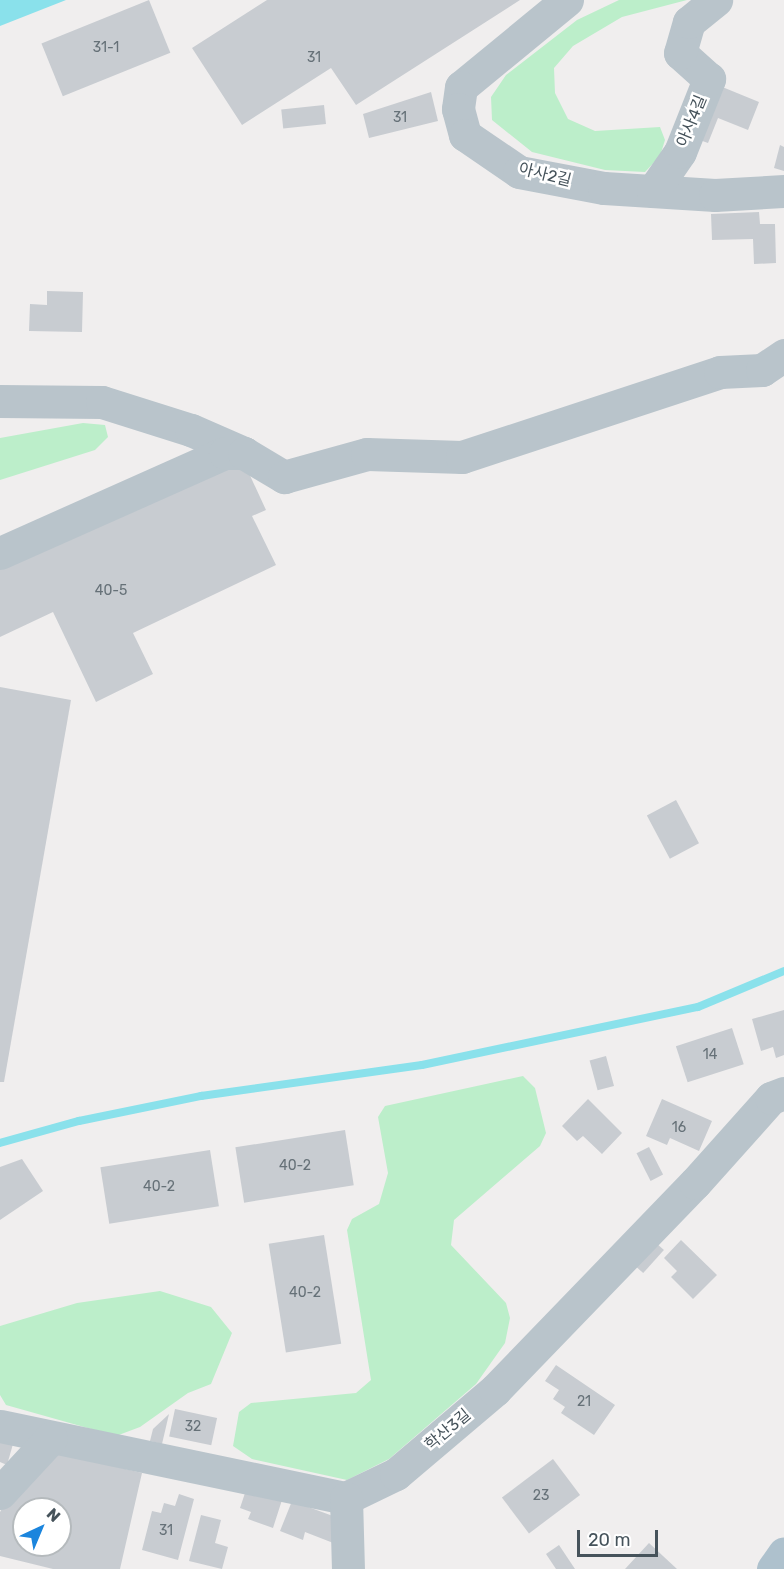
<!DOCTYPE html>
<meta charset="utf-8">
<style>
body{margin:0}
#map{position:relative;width:784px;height:1569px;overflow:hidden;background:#f0eeee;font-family:Rubik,"Noto Sans KR",sans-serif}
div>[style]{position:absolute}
.green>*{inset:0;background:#bceeca}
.water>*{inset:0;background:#8ae1eb}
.stream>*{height:8px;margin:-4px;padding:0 4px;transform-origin:4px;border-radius:4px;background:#8ae1eb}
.building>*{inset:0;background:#c8ccd1;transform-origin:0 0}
.minor>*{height:33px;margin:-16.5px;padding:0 16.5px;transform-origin:16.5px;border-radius:16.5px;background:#b9c4cb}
.major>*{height:33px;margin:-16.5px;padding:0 16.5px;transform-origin:16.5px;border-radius:16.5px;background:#aec1cd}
span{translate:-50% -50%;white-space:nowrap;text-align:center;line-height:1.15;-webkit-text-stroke:5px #fff;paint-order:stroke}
.number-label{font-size:14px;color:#667178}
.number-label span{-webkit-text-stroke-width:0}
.street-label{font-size:16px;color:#46535b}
.north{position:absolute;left:12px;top:1497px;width:60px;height:60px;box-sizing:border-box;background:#fff;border:2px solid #b5babd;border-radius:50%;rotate:44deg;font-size:16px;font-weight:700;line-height:24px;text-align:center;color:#46535b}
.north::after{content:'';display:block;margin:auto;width:21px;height:27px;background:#1b85dd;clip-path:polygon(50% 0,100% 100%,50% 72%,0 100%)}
.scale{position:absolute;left:577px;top:1530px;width:81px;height:27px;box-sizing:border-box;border:3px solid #46535b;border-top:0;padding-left:8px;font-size:18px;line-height:21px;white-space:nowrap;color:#46535b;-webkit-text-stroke:4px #fff;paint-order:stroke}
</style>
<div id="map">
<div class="green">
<div style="clip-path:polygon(619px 0,687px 0,622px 17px,573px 46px,554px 68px,555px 93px,568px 119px,595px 131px,660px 127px,665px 140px,660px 156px,645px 172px,605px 170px,532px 152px,492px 120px,491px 97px,506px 75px,577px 20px)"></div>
<div style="clip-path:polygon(83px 423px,105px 425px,108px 437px,95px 450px,0 480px,0 438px)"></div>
<div style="clip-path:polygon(523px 1076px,535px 1088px,546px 1133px,540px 1146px,454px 1220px,451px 1245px,506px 1303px,510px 1318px,505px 1343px,476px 1384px,389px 1459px,347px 1480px,252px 1459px,233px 1446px,239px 1412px,251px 1403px,356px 1393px,371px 1380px,347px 1230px,352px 1219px,379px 1204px,388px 1173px,378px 1117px,385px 1106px)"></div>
<div style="clip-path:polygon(160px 1291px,211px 1307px,232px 1333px,211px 1384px,188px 1393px,140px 1427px,116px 1436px,6px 1405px,0 1395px,0 1326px,77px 1303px)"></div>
</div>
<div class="water">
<div style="clip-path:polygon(0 0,66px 0,0 26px)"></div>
</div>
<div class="stream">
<div style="left:0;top:1143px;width:82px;rotate:-15.6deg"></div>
<div style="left:79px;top:1121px;width:125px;rotate:-11.6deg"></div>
<div style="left:201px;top:1096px;width:223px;rotate:-8deg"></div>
<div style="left:422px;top:1065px;width:282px;rotate:-11.9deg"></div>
<div style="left:698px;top:1007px;width:93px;rotate:-22.7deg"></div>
</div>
<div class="building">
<div style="left:149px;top:0;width:57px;height:116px;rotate:68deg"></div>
<div style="clip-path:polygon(267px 0,520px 0,356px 105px,331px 68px,242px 125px,192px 48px)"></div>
<div style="clip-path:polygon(715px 84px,759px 102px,748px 130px,718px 118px,708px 143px,694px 138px)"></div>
<div style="clip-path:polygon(431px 92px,438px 121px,369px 138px,363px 114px)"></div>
<div style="left:324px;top:105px;width:19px;height:43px;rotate:84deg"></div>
<div style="clip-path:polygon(780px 145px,784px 147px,784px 171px,774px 168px)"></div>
<div style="clip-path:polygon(759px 212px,760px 224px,775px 224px,776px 263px,754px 264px,753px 239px,712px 240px,711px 214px)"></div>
<div style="clip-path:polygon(47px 291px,83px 292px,82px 332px,29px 331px,30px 304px,47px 305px)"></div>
<div style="clip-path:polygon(241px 456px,266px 510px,252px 516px,276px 565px,133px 633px,153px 674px,96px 702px,53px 612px,0 637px,0 570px)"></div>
<div style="clip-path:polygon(0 687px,71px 700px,4px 1082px,0 1082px)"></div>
<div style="left:676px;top:800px;width:49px;height:33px;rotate:62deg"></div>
<div style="clip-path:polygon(784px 1010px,784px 1055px,776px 1058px,773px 1047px,761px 1051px,752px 1019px)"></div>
<div style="left:732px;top:1028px;width:38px;height:59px;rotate:72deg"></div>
<div style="left:606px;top:1056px;width:31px;height:17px;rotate:75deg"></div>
<div style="clip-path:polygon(588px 1099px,622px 1133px,602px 1154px,583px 1136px,577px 1141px,562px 1126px)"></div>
<div style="clip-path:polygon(662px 1099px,712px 1121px,699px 1151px,670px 1138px,667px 1145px,646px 1136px)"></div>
<div style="left:345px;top:1130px;width:56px;height:111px;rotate:81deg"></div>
<div style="left:649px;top:1147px;width:31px;height:14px;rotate:63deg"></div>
<div style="left:210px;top:1150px;width:57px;height:111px;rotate:81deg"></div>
<div style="clip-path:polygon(22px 1159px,43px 1191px,0 1220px,0 1167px)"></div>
<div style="left:324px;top:1235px;width:110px;height:56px;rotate:81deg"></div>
<div style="clip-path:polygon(681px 1240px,717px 1275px,693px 1299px,671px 1277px,677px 1271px,664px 1258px)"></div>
<div style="left:655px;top:1242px;width:12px;height:31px;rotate:42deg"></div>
<div style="clip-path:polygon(556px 1365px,615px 1405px,594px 1435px,561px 1413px,565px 1407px,553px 1399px,559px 1390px,545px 1381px)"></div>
<div style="left:175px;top:1409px;width:43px;height:28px;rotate:12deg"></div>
<div style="clip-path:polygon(169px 1414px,162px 1444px,150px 1441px,153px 1429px)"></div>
<div style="clip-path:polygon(0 1440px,13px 1444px,7px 1465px,0 1462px)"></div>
<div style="clip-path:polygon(evenodd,56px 1452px,142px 1473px,120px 1569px,53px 1569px,0 1556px,0 1512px,8px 1499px,56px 1452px,24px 1509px,60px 1509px,60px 1545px,24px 1545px,24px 1509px)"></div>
<div style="left:553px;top:1459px;width:45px;height:64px;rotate:53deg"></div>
<div style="clip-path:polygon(247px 1487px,282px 1500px,273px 1528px,248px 1519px,251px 1512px,240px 1508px)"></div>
<div style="clip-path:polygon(179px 1494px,194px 1499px,178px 1560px,142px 1550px,152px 1511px,161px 1513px,164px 1503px,175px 1506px)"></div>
<div style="clip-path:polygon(292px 1501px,341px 1519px,341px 1546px,305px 1532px,303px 1540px,280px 1531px)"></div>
<div style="clip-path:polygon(201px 1515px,221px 1520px,215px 1543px,228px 1547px,222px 1569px,189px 1561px)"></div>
<div style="clip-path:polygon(649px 1543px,677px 1569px,625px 1569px)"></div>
<div style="clip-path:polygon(559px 1545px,575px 1569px,556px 1569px,546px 1554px)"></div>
</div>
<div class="minor">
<div style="left:567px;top:0;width:137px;rotate:140.6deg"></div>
<div style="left:461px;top:87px;width:22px;rotate:98deg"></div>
<div style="left:458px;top:109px;width:27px;rotate:75deg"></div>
<div style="left:465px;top:135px;width:65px;rotate:34.4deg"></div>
<div style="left:519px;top:172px;width:86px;rotate:10.7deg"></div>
<div style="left:604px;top:188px;width:111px;rotate:3.6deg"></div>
<div style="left:715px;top:195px;width:69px;rotate:-3.3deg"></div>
<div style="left:653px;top:191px;width:47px;rotate:-55.3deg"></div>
<div style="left:680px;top:152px;width:79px;rotate:-68.3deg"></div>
<div style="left:709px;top:79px;width:39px;rotate:-138deg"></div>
<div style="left:680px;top:53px;width:32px;rotate:-74deg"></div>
<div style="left:689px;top:22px;width:35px;rotate:-39deg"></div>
<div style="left:0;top:401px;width:102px;rotate:0.6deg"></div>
<div style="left:102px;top:402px;width:93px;rotate:17.5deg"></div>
<div style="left:191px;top:430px;width:58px;rotate:23.5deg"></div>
<div style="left:0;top:553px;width:246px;rotate:-24deg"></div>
<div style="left:225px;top:453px;width:19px"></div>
<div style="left:244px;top:453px;width:47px;rotate:31deg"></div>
<div style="left:284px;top:477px;width:86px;rotate:-15.5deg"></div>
<div style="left:367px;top:454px;width:95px;rotate:1.8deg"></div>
<div style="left:462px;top:457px;width:272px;rotate:-18.2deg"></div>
<div style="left:720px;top:372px;width:42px;rotate:-2.7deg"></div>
<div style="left:762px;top:370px;width:27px;rotate:-34deg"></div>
<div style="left:0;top:1426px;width:353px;rotate:11.8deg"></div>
<div style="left:346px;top:1498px;width:55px;rotate:-25.6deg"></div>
<div style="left:396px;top:1474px;width:130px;rotate:-40.3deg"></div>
<div style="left:495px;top:1390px;width:288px;rotate:-46deg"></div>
<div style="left:695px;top:1183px;width:114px;rotate:-48.2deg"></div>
<div style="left:771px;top:1098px;width:14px;rotate:-21deg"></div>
<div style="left:0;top:1493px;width:75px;rotate:-47.2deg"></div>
<div style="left:346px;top:1498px;width:71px;rotate:88.4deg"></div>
</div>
<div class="major">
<div style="left:773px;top:1569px;width:19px;rotate:-55deg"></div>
</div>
<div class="number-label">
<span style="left:106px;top:48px">31-1</span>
<span style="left:314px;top:58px">31</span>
<span style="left:400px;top:118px">31</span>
<span style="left:111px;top:591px">40-5</span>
<span style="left:710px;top:1055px">14</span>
<span style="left:679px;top:1128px">16</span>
<span style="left:295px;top:1166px">40-2</span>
<span style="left:159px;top:1187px">40-2</span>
<span style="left:305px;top:1293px">40-2</span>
<span style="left:584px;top:1402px">21</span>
<span style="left:193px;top:1427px">32</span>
<span style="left:541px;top:1496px">23</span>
<span style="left:166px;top:1531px">31</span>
</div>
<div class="street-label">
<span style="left:692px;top:121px;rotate:-68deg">아사4길</span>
<span style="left:545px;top:175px;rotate:14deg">아사2길</span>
<span style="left:448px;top:1430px;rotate:-40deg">학산3길</span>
</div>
<div class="north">N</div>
<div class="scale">20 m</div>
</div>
